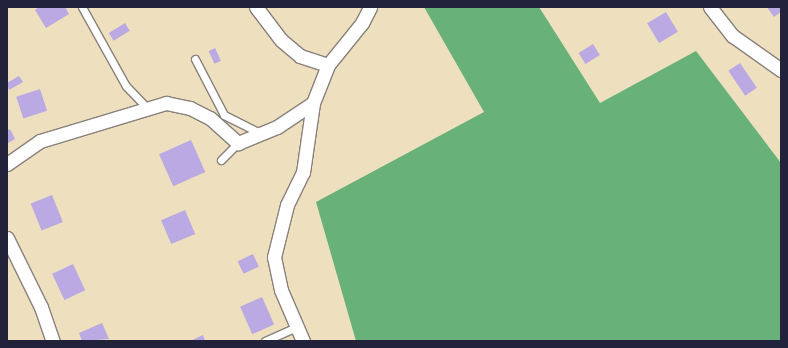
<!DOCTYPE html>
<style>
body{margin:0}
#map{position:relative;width:788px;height:348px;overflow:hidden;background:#eedfbe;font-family:"Shantell Sans",sans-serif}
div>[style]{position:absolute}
.forest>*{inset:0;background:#68b27a}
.building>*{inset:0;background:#baa9e2;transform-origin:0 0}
.roads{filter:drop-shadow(1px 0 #88807c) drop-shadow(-1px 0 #88807c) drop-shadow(0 1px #88807c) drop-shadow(0 -1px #88807c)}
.lane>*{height:7px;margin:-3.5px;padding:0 3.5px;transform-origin:3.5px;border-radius:3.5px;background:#fff}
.street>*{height:13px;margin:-6.5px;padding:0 6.5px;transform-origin:6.5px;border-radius:6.5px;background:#fff}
span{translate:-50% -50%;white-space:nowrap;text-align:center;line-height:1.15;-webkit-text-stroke:3px #fff;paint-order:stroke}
.frame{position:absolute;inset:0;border:8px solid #22223b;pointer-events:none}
</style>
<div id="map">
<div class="forest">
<div style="clip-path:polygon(424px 7px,539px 7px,600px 103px,696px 51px,781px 163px,781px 341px,356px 341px,316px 202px,484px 112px)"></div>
</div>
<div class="building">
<div style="clip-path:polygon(39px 7px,65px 7px,69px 14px,46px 28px,35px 10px)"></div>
<div style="clip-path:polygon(767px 7px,781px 7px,781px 12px,774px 17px)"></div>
<div style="left:666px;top:12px;width:23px;height:22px;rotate:59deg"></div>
<div style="left:125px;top:23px;width:9px;height:19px;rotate:58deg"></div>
<div style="left:593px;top:44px;width:13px;height:17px;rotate:58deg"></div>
<div style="left:215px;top:48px;width:14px;height:7px;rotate:65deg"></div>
<div style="left:740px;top:63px;width:30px;height:14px;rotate:56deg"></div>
<div style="clip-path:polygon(19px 76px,23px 82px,9px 90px,7px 83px)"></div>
<div style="left:40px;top:89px;width:23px;height:25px;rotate:72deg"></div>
<div style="clip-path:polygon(10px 129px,15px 139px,8px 143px,7px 131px)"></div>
<div style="left:191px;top:140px;width:35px;height:35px;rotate:66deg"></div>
<div style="left:52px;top:195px;width:29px;height:23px;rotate:68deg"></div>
<div style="left:185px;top:210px;width:26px;height:26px;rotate:67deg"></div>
<div style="left:253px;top:254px;width:14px;height:17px;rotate:65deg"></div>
<div style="left:73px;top:264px;width:29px;height:23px;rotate:65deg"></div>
<div style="left:262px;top:297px;width:30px;height:24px;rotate:66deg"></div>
<div style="clip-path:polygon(102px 323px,109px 339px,82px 341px,79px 333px)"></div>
<div style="clip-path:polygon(203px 335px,205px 341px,190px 341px)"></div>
</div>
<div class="roads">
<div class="lane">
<div style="left:82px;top:7px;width:90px;rotate:60.9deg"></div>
<div style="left:126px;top:86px;width:29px;rotate:46deg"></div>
<div style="left:195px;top:59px;width:63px;rotate:62.6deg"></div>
<div style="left:224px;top:115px;width:40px;rotate:26.6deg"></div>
<div style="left:221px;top:160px;width:24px;rotate:-45deg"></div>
<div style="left:265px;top:341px;width:35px;rotate:-24deg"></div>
</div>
<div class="street">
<div style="left:256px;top:7px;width:41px;rotate:52.9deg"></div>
<div style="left:281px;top:40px;width:25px;rotate:40deg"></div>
<div style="left:300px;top:56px;width:29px;rotate:18deg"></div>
<div style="left:328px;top:65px;width:41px;rotate:111.5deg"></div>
<div style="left:313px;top:103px;width:70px;rotate:98.2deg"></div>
<div style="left:303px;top:172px;width:37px;rotate:116deg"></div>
<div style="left:287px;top:205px;width:54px;rotate:104deg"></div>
<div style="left:274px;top:257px;width:34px;rotate:78deg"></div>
<div style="left:281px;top:290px;width:56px;rotate:66.7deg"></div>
<div style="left:710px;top:7px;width:37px;rotate:52deg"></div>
<div style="left:733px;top:36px;width:59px;rotate:35.3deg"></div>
<div style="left:328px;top:65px;width:54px;rotate:-51deg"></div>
<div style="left:362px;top:23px;width:18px;rotate:-63deg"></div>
<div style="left:7px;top:164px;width:40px;rotate:-34.9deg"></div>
<div style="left:40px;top:141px;width:132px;rotate:-16.8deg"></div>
<div style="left:166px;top:103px;width:25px;rotate:12deg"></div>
<div style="left:190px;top:108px;width:22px;rotate:27deg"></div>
<div style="left:210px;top:118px;width:38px;rotate:42deg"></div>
<div style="left:238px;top:143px;width:42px;rotate:-22.3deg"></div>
<div style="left:277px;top:127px;width:43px;rotate:-33.7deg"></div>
<div style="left:7px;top:238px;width:77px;rotate:63.8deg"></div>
<div style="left:41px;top:307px;width:36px;rotate:71deg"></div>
</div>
</div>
<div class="frame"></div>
</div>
